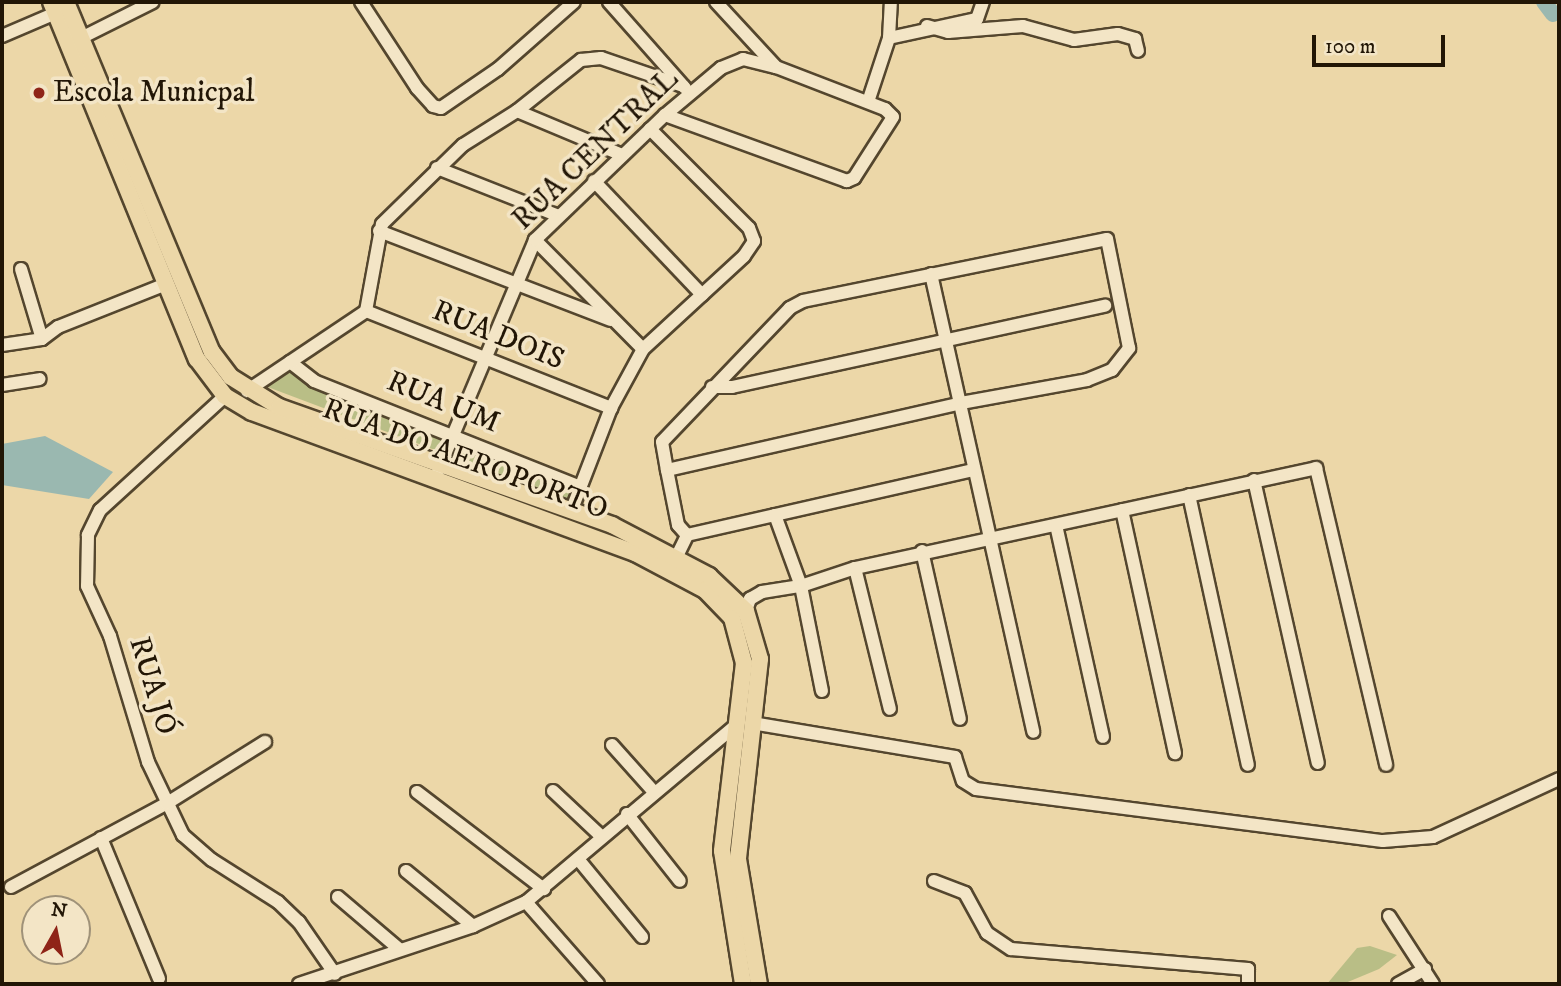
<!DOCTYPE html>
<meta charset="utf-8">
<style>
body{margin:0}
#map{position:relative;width:1561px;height:986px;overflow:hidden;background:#ecd7a8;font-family:"IM FELL DW Pica",serif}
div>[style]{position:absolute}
.green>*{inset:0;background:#b9be86}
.water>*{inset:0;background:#9ab8b0}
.river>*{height:16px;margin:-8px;padding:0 8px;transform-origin:8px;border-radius:8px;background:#9ab8b0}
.roads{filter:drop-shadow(2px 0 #54462e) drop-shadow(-2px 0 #54462e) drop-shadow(0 2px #54462e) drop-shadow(0 -2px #54462e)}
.minor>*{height:12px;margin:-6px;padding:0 6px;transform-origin:6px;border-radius:6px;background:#f3e5c6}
.major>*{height:16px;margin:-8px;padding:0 8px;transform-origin:8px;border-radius:8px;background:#ecd7a8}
.dots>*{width:19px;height:19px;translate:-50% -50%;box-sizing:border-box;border:4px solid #f3e5c6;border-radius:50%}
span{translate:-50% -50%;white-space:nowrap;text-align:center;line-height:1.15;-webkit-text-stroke:7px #f3e5c6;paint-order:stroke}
.poi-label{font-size:30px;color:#221606}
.left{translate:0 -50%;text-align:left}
.street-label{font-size:30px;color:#221606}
.frame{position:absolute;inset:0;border:4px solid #221606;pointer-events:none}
.north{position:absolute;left:21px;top:895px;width:70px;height:70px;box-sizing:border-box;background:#f3e5c6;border:2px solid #9f9279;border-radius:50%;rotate:9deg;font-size:19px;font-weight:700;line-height:28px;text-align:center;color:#221606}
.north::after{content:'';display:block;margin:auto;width:24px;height:32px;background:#8f2418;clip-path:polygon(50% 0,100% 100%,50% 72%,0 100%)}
.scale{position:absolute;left:1312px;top:35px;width:133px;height:32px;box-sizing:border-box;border:4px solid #221606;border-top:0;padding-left:9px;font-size:21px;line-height:24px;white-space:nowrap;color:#221606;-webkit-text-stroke:5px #f3e5c6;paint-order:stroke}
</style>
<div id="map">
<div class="green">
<div style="clip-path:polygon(291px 372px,572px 484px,568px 500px,265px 386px)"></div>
<div style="clip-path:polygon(1370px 946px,1397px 955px,1379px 969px,1343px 984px,1327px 984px,1357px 948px)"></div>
</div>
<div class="water">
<div style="clip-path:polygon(45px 436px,113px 472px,89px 499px,2px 485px,2px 444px)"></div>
</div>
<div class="river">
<div style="left:1544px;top:2px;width:15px;rotate:53deg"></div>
</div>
<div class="roads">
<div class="minor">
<div style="left:361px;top:2px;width:103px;rotate:56.9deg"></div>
<div style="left:417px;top:88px;width:24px;rotate:48deg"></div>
<div style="left:433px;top:106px;width:8px;rotate:14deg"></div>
<div style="left:441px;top:108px;width:69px;rotate:-34.4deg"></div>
<div style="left:498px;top:69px;width:101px;rotate:-41.4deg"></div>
<div style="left:609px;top:2px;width:115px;rotate:48.5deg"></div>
<div style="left:716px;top:2px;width:88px;rotate:47.3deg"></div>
<div style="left:927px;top:26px;width:22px;rotate:16deg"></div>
<div style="left:948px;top:32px;width:75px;rotate:-4.6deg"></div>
<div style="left:1023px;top:26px;width:53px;rotate:15.4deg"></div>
<div style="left:1074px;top:40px;width:44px;rotate:-7.8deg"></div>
<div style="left:1118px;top:34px;width:18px;rotate:16deg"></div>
<div style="left:1135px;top:39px;width:12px;rotate:76deg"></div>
<div style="left:2px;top:36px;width:66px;rotate:-23.1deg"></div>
<div style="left:81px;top:38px;width:80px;rotate:-26.6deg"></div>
<div style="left:889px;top:38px;width:90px;rotate:-12.2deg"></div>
<div style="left:977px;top:19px;width:18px;rotate:-71deg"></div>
<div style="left:868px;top:102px;width:67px;rotate:-71.8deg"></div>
<div style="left:889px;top:38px;width:36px;rotate:-87deg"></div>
<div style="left:517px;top:111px;width:114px;rotate:22.7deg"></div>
<div style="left:437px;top:168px;width:131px;rotate:21.5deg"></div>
<div style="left:594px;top:181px;width:157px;rotate:46.5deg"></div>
<div style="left:379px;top:231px;width:248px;rotate:21deg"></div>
<div style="left:535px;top:240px;width:153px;rotate:45.3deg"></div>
<div style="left:21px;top:269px;width:73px;rotate:73.3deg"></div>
<div style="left:931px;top:274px;width:469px;rotate:77.4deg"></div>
<div style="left:366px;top:311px;width:264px;rotate:21.6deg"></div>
<div style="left:2px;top:345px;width:40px;rotate:-8.5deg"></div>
<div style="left:42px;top:339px;width:20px;rotate:-37deg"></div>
<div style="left:58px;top:327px;width:116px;rotate:-21.7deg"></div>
<div style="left:290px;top:362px;width:31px;rotate:38deg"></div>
<div style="left:314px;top:381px;width:287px;rotate:21.7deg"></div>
<div style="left:2px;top:385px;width:38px;rotate:-9deg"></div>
<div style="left:712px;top:387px;width:20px"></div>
<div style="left:732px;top:387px;width:382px;rotate:-12.3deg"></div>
<div style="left:247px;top:391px;width:143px;rotate:-33.9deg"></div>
<div style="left:366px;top:311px;width:88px;rotate:-79.6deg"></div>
<div style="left:382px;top:224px;width:113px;rotate:-44.3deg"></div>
<div style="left:463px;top:145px;width:64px;rotate:-32.2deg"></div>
<div style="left:517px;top:111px;width:82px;rotate:-38.6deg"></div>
<div style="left:581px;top:60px;width:20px;rotate:-6deg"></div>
<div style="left:601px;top:58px;width:87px;rotate:18.9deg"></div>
<div style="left:225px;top:396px;width:169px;rotate:137.6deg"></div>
<div style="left:100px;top:510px;width:28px;rotate:116deg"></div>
<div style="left:88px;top:535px;width:51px;rotate:91.1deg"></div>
<div style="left:87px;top:586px;width:55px;rotate:65.3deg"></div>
<div style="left:110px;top:636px;width:132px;rotate:73.2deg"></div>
<div style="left:148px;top:762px;width:81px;rotate:64.4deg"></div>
<div style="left:183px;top:835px;width:38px;rotate:41deg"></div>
<div style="left:212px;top:860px;width:78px;rotate:32.5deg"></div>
<div style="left:278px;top:902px;width:29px;rotate:44deg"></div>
<div style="left:299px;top:922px;width:63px;rotate:55.3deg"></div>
<div style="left:667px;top:470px;width:302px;rotate:-12.8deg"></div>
<div style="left:961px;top:403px;width:128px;rotate:-10.3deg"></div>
<div style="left:1087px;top:380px;width:27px;rotate:-22deg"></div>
<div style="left:1112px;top:370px;width:28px;rotate:-52deg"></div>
<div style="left:1129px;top:348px;width:111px;rotate:-101.4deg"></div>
<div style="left:1107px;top:239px;width:310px;rotate:168.5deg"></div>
<div style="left:803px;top:301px;width:15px;rotate:152deg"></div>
<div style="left:790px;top:308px;width:185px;rotate:133.7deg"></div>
<div style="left:662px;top:442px;width:28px;rotate:80deg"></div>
<div style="left:667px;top:470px;width:56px;rotate:78.7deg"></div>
<div style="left:678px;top:525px;width:13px;rotate:48deg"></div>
<div style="left:687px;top:535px;width:294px;rotate:-12.8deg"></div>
<div style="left:438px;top:471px;width:251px;rotate:-67.2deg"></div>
<div style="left:535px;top:240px;width:180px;rotate:-43.9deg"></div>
<div style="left:665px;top:115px;width:73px;rotate:-40deg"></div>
<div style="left:721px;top:68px;width:24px;rotate:-22deg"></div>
<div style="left:743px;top:59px;width:34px;rotate:14deg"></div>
<div style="left:776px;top:67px;width:117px;rotate:21.1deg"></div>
<div style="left:885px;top:109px;width:11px;rotate:45deg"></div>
<div style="left:893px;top:117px;width:72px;rotate:122.6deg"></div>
<div style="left:854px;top:178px;width:8px;rotate:157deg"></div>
<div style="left:847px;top:181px;width:194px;rotate:-160.1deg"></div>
<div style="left:1254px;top:480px;width:290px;rotate:77.3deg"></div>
<div style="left:1189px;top:495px;width:276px;rotate:77.7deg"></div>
<div style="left:572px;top:509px;width:108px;rotate:-68.9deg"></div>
<div style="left:611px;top:408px;width:67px;rotate:-61.5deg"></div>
<div style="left:643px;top:349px;width:137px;rotate:-42.6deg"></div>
<div style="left:744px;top:256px;width:18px;rotate:-56deg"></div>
<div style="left:754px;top:241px;width:14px;rotate:-111deg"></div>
<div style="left:749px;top:228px;width:140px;rotate:-135deg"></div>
<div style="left:1122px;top:510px;width:249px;rotate:77.7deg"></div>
<div style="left:775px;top:515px;width:76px;rotate:69.9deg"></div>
<div style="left:801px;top:586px;width:107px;rotate:78.7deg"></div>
<div style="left:1056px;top:525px;width:217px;rotate:77.5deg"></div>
<div style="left:922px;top:551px;width:172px;rotate:77.3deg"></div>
<div style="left:676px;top:558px;width:25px;rotate:-64deg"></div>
<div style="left:855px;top:568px;width:145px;rotate:76.1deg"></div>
<div style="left:746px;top:611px;width:13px;rotate:-72deg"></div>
<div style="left:750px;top:599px;width:14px;rotate:-30deg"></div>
<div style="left:762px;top:592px;width:39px;rotate:-9deg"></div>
<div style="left:801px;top:586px;width:57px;rotate:-18.4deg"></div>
<div style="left:855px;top:568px;width:472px;rotate:-12.2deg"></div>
<div style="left:1316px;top:468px;width:305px;rotate:76.7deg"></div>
<div style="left:752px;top:723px;width:206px;rotate:9.5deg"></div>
<div style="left:955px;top:757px;width:25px;rotate:72deg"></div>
<div style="left:963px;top:781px;width:15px;rotate:32deg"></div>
<div style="left:976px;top:789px;width:410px;rotate:7.3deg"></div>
<div style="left:1383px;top:841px;width:50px;rotate:-4.6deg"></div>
<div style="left:1433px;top:837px;width:139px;rotate:-24.7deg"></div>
<div style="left:612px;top:745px;width:63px;rotate:48.2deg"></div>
<div style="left:553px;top:791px;width:67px;rotate:43.2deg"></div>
<div style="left:417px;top:792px;width:160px;rotate:37.4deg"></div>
<div style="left:627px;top:814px;width:85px;rotate:51.7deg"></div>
<div style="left:101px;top:838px;width:152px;rotate:67.6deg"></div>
<div style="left:578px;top:859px;width:101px;rotate:50.6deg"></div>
<div style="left:406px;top:871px;width:87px;rotate:39.4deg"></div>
<div style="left:934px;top:881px;width:33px;rotate:21deg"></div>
<div style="left:965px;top:893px;width:46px;rotate:61.2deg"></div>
<div style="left:987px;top:933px;width:29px;rotate:34deg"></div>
<div style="left:1011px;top:949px;width:238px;rotate:4.8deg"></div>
<div style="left:1248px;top:969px;width:15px;rotate:90deg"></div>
<div style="left:11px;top:887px;width:176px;rotate:-28.2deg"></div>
<div style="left:166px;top:804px;width:117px;rotate:-32.1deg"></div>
<div style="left:338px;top:897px;width:80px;rotate:40.4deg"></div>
<div style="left:526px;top:902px;width:109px;rotate:48.7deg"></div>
<div style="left:1389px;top:916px;width:81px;rotate:57.1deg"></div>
<div style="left:299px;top:984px;width:183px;rotate:-18.4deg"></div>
<div style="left:473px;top:926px;width:58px;rotate:-24.4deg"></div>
<div style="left:526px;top:902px;width:275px;rotate:-40.1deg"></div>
<div style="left:1398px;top:984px;width:31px;rotate:-29deg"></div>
</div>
<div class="major">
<div style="left:51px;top:2px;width:386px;rotate:67.8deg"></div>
<div style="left:197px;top:359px;width:46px;rotate:52.9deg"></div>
<div style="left:225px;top:396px;width:31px;rotate:31deg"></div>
<div style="left:252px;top:412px;width:408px;rotate:20.2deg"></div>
<div style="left:635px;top:553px;width:79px;rotate:27.9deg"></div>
<div style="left:705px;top:590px;width:39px;rotate:46deg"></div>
<div style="left:732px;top:618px;width:47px;rotate:75.1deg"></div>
<div style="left:744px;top:663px;width:189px;rotate:96.7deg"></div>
<div style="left:722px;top:851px;width:135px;rotate:81deg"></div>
<div style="left:66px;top:2px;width:379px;rotate:67.4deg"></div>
<div style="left:212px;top:352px;width:31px;rotate:53deg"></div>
<div style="left:231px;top:377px;width:57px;rotate:32deg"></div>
<div style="left:279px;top:407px;width:353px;rotate:19.5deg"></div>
<div style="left:612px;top:525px;width:110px;rotate:27.7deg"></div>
<div style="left:709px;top:576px;width:51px;rotate:43.4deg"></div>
<div style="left:746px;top:611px;width:50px;rotate:73.7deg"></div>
<div style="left:760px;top:659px;width:201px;rotate:96.3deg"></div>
<div style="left:738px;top:859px;width:127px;rotate:80.5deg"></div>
</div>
</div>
<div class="dots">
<div style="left:39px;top:93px;background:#8f2418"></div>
</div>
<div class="poi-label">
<span class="left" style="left:53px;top:93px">Escola Municpal</span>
</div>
<div class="street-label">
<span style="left:596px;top:150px;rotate:-44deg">RUA CENTRAL</span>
<span style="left:498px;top:336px;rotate:22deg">RUA DOIS</span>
<span style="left:443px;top:403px;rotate:22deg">RUA UM</span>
<span style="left:465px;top:460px;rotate:20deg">RUA DO AEROPORTO</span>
<span style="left:152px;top:686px;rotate:73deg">RUA JÓ</span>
</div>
<div class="frame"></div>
<div class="north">N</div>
<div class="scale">100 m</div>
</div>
